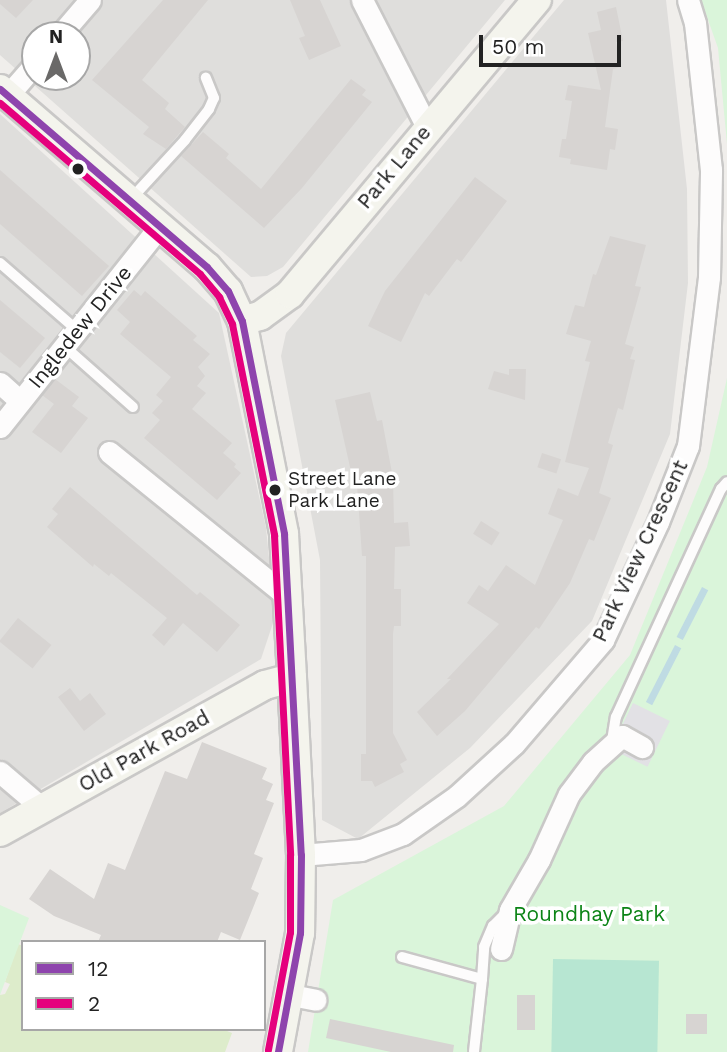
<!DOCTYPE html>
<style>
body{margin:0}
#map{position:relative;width:727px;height:1052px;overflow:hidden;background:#f0eeeb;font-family:"Work Sans",sans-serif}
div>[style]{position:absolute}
.residential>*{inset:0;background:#dfdedc}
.grass>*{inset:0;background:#ddeccb}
.park>*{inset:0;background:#daf5da}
.pitch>*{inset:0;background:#b7e6d2;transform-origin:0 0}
.plaza>*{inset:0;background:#e2e1e5;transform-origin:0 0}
.water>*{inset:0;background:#bfdbe3;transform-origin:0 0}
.building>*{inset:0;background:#d7d4d2;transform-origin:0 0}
.roads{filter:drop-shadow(2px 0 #c9c8c7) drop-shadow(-2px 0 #c9c8c7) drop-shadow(0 2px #c9c8c7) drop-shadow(0 -2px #c9c8c7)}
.lane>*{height:10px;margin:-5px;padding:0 5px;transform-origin:5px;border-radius:5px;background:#fdfcfc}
.street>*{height:21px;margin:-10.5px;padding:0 10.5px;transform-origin:10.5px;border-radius:10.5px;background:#fdfcfc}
.secondary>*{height:28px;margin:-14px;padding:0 14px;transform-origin:14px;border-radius:14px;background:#f4f4ed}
.bus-1>*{height:7px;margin:-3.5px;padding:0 3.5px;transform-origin:3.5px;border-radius:3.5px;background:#8e44ad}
.bus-2>*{height:7px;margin:-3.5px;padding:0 3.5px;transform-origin:3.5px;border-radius:3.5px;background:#e5007d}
.dots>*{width:19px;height:19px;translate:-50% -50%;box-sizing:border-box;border:4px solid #fff;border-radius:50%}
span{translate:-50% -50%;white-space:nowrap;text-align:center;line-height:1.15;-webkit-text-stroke:7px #fff;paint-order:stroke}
.bus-label{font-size:19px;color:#222}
.left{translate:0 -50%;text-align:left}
.street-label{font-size:21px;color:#222}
.park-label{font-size:21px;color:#0c8416}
.legend{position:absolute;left:21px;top:940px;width:245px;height:91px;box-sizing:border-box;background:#fff;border:2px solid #a7a7a7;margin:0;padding:9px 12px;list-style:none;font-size:21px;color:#222}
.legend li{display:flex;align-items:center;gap:14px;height:35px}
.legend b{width:35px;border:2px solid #a7a7a7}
.north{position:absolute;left:21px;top:21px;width:70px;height:70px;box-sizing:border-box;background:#fff;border:2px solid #a7a7a7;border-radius:50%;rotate:0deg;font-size:19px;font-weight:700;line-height:28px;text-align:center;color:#222}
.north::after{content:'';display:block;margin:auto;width:24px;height:32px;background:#6a6968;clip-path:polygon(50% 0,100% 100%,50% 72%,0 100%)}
.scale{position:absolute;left:479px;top:35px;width:142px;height:32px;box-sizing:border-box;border:4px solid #222;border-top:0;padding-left:9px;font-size:21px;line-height:24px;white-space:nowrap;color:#222;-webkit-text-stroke:5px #fff;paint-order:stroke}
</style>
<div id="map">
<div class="residential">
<div style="clip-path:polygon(evenodd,0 0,505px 0,283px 267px,267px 276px,251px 277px,0 55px,0 0,35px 35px,77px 35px,77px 77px,35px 77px,35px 35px)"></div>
<div style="clip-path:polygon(564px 0,666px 0,687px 189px,688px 283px,670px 434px,592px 621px,470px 748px,358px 839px,322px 820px,320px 560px,281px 356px,286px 333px)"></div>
<div style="clip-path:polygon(0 114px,219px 313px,266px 528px,275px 617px,261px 659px,0 813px)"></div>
</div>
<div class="grass">
<div style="clip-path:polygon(18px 944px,23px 946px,23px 1029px,222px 1029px,232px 1033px,225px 1052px,0 1052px,0 995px,5px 994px,10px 984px,5px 982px)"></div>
</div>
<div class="park">
<div style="clip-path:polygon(701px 0,727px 0,727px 144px,718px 48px)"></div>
<div style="clip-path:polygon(727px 378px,727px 1052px,308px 1052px,333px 900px,504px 806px,630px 655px,707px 467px)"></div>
<div style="clip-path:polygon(0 905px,29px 918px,0 995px)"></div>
</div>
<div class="pitch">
<div style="left:553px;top:959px;width:106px;height:93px;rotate:1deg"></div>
</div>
<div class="plaza">
<div style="left:633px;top:703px;width:41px;height:51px;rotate:26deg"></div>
</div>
<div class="water">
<div style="left:702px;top:587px;width:7px;height:56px;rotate:27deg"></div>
<div style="left:675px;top:645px;width:7px;height:64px;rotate:27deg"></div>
</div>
<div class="building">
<div style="clip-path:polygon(0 0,33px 0,16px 18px,0 4px)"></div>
<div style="clip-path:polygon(163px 0,208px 0,142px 80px,169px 103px,165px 109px,185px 127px,166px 149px,143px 134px,149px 127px,92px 80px)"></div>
<div style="clip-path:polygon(290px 0,320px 0,341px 46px,309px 60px,299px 38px,305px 36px)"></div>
<div style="clip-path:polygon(616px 7px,623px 41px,616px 42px,621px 67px,613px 69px,605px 127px,618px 129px,615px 150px,610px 149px,607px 170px,570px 164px,571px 159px,559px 157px,562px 139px,566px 139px,572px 101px,565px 100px,568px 85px,601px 90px,588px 33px,601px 30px,597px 12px)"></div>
<div style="clip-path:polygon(351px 79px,366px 90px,362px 95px,372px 102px,302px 188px,264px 228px,181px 156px,203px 132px,229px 154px,226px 158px,261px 189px)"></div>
<div style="clip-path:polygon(0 170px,109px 266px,82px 296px,0 224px)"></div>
<div style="clip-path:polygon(475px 177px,507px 201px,461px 262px,457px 259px,429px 296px,425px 293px,401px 342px,368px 326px,385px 291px)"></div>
<div style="clip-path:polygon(610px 236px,646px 245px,635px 286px,641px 287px,625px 344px,634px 347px,630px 359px,635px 360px,623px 410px,618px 408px,608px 443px,613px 445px,599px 493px,611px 498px,594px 541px,589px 539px,570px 583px,539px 629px,536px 627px,465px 711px,437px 736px,417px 712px,451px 679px,447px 679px,499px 624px,467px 603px,479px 585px,488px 591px,506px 565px,535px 585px,563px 520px,548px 514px,558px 488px,578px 496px,589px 468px,565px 462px,590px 362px,585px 361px,591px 341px,566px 334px,575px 305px,584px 307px,593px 274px,596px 275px)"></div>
<div style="clip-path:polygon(134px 290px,141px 296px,145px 291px,197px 336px,193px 340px,210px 354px,198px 367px,205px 376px,197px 386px,206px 393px,192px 409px,232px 443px,223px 453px,236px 464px,234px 467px,241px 473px,217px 500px,144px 438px,160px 420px,152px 413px,163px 401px,156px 395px,171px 377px,120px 334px,130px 322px,117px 310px)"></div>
<div style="clip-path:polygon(0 300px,45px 338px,20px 368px,0 352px)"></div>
<div style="clip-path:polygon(509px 369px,526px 369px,525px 400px,488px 389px,494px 371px,509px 375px)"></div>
<div style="clip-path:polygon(55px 379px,79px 397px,72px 406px,88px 418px,61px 453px,32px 432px,54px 404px,42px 395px)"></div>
<div style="clip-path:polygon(370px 392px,377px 421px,382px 420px,393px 478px,394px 523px,408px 522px,410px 546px,395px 547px,394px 589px,401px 589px,401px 626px,394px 626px,393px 634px,393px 733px,407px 760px,400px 764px,404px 772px,375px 787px,372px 781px,361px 781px,361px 754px,366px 754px,366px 556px,362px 556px,357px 484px,354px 485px,335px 400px)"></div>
<div style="left:542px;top:453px;width:20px;height:15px;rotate:18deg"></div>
<div style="clip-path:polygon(70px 487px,197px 595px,200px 592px,240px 625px,217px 652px,183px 623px,164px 646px,152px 635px,167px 618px,111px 573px,109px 576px,94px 564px,93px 567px,47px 527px,58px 514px,52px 509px)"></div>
<div style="left:481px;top:521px;width:22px;height:15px;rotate:32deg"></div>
<div style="left:18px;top:618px;width:43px;height:30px;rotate:39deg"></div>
<div style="clip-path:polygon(70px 688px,80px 701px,90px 693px,106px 714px,84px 731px,58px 697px)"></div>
<div style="clip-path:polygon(202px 742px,267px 768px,262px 779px,273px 784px,266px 800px,274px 803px,254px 854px,263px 858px,251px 889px,259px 893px,240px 940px,221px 932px,217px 942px,98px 942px,101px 935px,54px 916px,29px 899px,50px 869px,94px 899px,108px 863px,125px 870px,165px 771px,187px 779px)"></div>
<div style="left:517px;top:995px;width:18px;height:35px"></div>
<div style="left:686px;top:1014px;width:21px;height:20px"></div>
<div style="clip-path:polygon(330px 1019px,454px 1045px,453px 1052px,391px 1052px,326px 1038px)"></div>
</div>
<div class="roads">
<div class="lane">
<div style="left:131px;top:199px;width:80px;rotate:-47.5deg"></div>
<div style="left:185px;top:140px;width:39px;rotate:-52deg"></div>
<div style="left:209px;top:109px;width:12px;rotate:-66deg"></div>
<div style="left:214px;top:98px;width:22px;rotate:-112deg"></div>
<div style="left:0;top:263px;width:102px;rotate:41deg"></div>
<div style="left:64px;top:346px;width:92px;rotate:41.5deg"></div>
<div style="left:612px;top:741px;width:24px;rotate:-81deg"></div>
<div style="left:616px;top:717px;width:251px;rotate:-65.3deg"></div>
<div style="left:721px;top:489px;width:9px;rotate:-49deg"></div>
<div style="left:402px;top:957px;width:83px;rotate:15.4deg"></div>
<div style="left:482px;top:979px;width:73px;rotate:96.3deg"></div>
<div style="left:482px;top:979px;width:32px;rotate:-86deg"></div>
<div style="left:484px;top:947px;width:23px;rotate:-67deg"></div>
<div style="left:493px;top:926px;width:20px;rotate:-45deg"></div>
</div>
<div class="street">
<div style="left:362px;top:0;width:143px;rotate:62.9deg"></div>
<div style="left:60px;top:35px;width:46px;rotate:-49.4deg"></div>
<div style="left:8px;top:95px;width:41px;rotate:-48.9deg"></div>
<div style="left:0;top:383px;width:27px;rotate:42deg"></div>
<div style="left:0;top:427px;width:256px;rotate:-51.5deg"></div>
<div style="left:109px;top:452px;width:229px;rotate:39deg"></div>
<div style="left:0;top:772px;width:54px;rotate:40.5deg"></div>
<div style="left:301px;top:855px;width:60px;rotate:-4.8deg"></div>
<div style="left:361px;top:850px;width:45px;rotate:-20.9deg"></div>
<div style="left:403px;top:834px;width:66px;rotate:-35.1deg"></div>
<div style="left:457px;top:796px;width:77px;rotate:-42.4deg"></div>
<div style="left:514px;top:744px;width:137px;rotate:-49.4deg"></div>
<div style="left:603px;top:640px;width:130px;rotate:-65deg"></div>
<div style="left:658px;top:522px;width:82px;rotate:-68.5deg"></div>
<div style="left:688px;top:446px;width:170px;rotate:-82.9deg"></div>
<div style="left:709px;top:277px;width:107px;rotate:-88.9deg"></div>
<div style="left:711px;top:170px;width:148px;rotate:-96.2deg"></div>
<div style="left:695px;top:23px;width:24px;rotate:-107deg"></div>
<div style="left:501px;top:949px;width:40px;rotate:-77deg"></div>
<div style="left:510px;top:910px;width:58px;rotate:-59.9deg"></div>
<div style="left:539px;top:860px;width:72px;rotate:-65.6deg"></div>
<div style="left:569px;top:794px;width:40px;rotate:-53deg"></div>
<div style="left:593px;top:762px;width:39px;rotate:-42deg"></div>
<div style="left:622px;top:736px;width:23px;rotate:29deg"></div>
<div style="left:291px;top:995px;width:25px;rotate:11deg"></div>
</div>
<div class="secondary">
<div style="left:0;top:89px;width:273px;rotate:40.7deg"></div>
<div style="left:207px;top:267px;width:32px;rotate:49deg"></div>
<div style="left:228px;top:291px;width:33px;rotate:65deg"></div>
<div style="left:242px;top:321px;width:217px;rotate:78.8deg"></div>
<div style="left:284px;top:534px;width:144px;rotate:86.8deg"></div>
<div style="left:292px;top:678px;width:177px;rotate:87.1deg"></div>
<div style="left:301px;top:855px;width:78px;rotate:90.7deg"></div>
<div style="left:300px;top:933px;width:121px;rotate:100.5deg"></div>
<div style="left:242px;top:321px;width:19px;rotate:-16deg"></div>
<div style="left:260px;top:316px;width:37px;rotate:-36deg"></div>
<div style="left:290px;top:294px;width:384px;rotate:-50deg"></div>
<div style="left:0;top:832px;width:303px;rotate:-29deg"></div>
<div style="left:265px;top:685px;width:28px;rotate:-15deg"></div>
</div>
</div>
<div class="bus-1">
<div style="left:0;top:89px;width:273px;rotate:40.7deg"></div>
<div style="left:207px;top:267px;width:32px;rotate:49deg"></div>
<div style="left:228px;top:291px;width:33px;rotate:65deg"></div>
<div style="left:242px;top:321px;width:217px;rotate:78.8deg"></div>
<div style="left:284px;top:534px;width:321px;rotate:87deg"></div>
<div style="left:301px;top:855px;width:78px;rotate:90.7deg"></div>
<div style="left:300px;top:933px;width:121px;rotate:100.5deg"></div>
</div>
<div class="bus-2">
<div style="left:0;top:103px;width:263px;rotate:40.5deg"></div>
<div style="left:200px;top:274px;width:30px;rotate:50deg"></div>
<div style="left:219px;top:297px;width:30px;rotate:64deg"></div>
<div style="left:232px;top:324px;width:215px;rotate:78.7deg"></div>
<div style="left:274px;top:535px;width:320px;rotate:87.1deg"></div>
<div style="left:290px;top:855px;width:77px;rotate:90deg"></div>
<div style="left:290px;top:932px;width:120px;rotate:100.6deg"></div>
</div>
<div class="dots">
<div style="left:78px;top:169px;background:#222"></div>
<div style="left:275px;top:490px;background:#222"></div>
</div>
<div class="bus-label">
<span class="left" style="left:288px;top:490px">Street Lane<br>Park Lane</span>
</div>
<div class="street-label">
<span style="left:394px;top:167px;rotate:-50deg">Park Lane</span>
<span style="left:80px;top:327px;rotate:-51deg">Ingledew Drive</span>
<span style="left:640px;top:551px;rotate:-65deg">Park View Crescent</span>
<span style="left:144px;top:751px;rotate:-29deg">Old Park Road</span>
</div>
<div class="park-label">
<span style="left:589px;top:914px">Roundhay Park</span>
</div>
<ul class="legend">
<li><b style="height:9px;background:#8e44ad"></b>12</li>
<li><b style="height:9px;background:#e5007d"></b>2</li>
</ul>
<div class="north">N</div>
<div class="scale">50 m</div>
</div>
